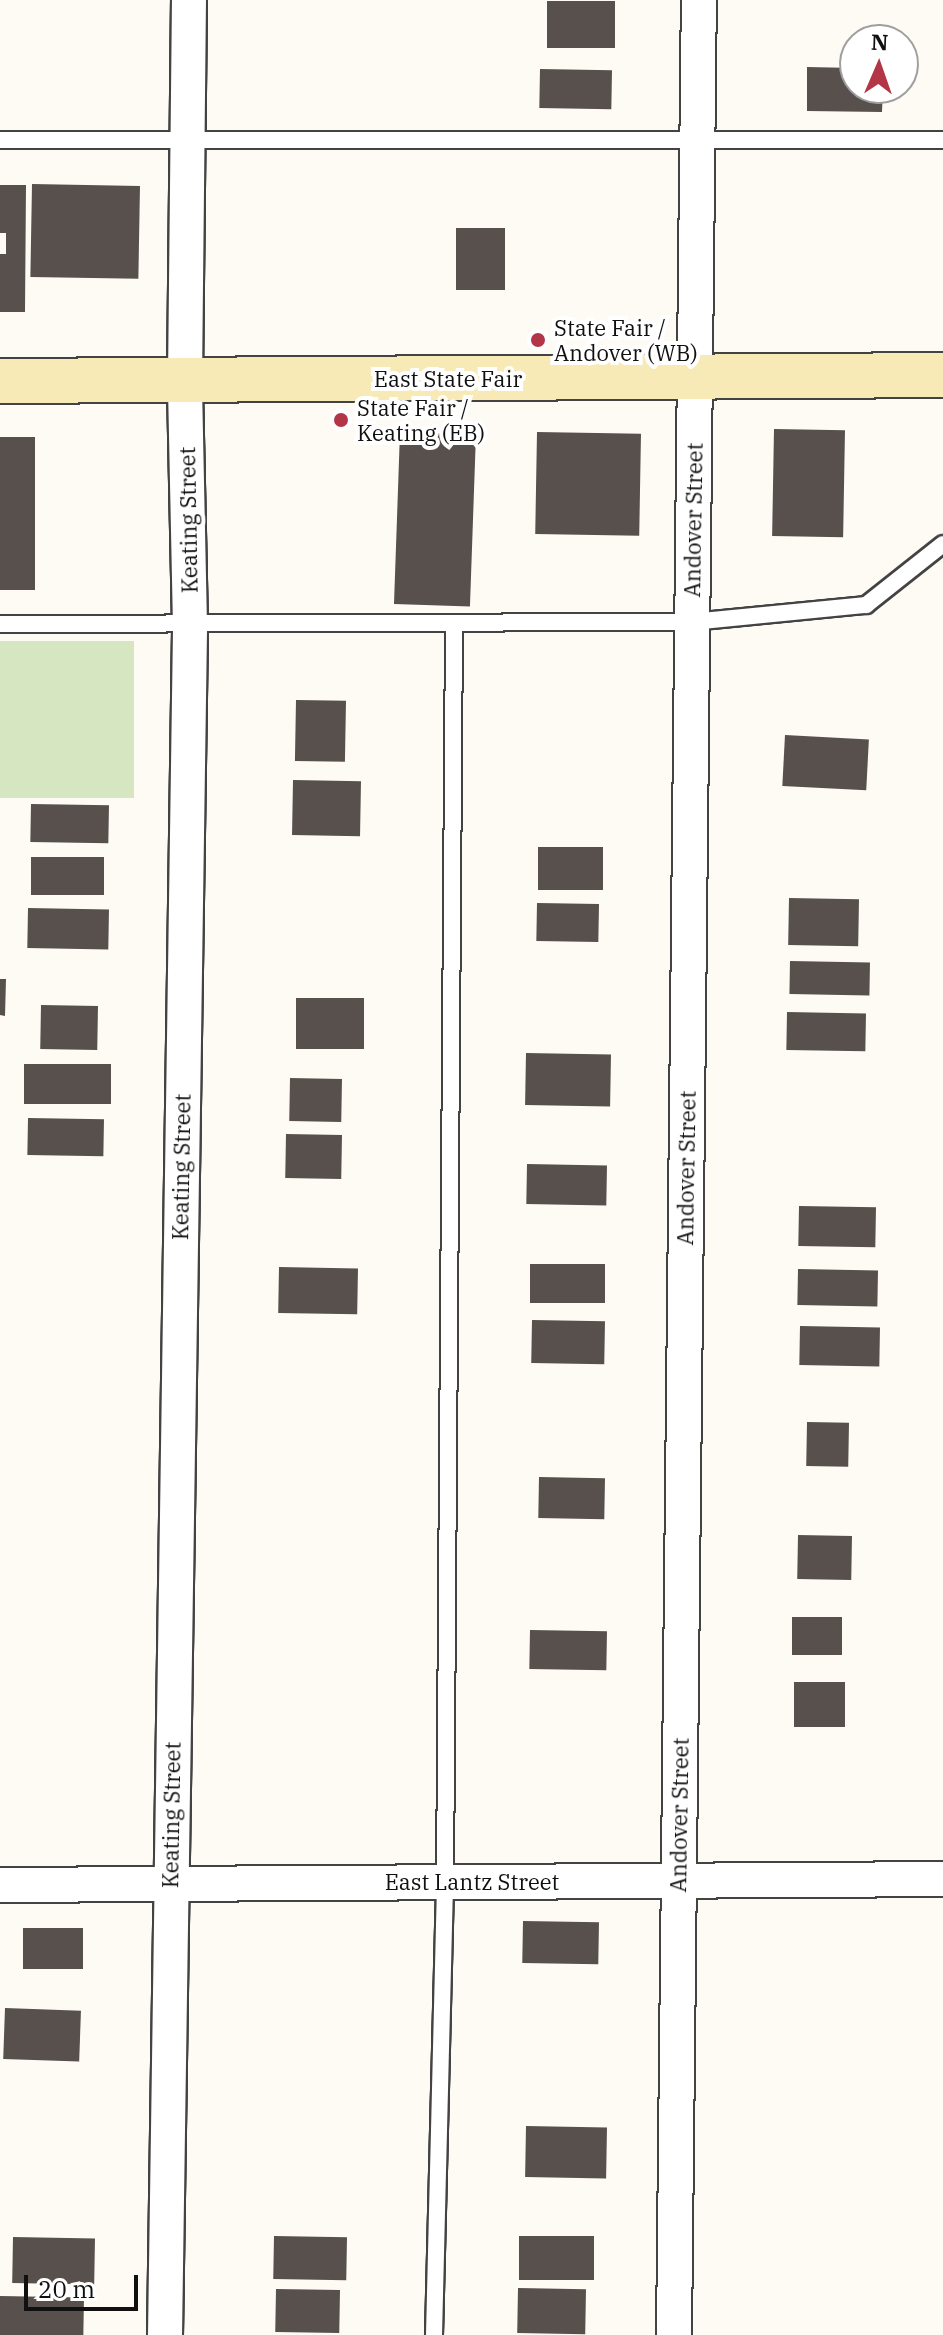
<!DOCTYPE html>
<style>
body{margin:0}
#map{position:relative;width:943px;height:2335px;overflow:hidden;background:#fefbf4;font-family:"IBM Plex Serif",serif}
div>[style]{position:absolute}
.green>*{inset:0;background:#d6e6c0;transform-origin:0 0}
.building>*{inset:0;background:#57504d;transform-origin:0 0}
.roads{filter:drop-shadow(2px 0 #434343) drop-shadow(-2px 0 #434343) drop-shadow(0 2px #434343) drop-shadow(0 -2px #434343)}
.lane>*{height:16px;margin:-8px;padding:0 8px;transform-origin:8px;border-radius:8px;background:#fff}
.street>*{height:34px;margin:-17px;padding:0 17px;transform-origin:17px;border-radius:17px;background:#fff}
.secondary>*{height:44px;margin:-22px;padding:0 22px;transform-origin:22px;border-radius:22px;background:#f7eab6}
.dots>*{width:22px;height:22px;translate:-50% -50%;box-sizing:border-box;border:4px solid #fff;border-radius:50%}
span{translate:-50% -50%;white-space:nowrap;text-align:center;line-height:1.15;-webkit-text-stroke:8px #fff;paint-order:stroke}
.poi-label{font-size:22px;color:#101010}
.left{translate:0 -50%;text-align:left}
.street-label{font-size:22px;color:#101010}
.north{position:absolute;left:839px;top:24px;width:80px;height:80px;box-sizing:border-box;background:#fff;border:2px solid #9f9f9f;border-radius:50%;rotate:2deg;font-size:22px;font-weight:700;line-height:32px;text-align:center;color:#101010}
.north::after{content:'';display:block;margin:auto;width:28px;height:36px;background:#b23645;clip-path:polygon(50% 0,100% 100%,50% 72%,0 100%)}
.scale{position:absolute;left:24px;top:2275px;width:114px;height:36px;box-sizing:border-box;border:4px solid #101010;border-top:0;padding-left:10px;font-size:24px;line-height:28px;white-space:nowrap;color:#101010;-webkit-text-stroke:6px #fff;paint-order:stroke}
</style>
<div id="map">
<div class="green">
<div style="left:0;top:641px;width:134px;height:157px"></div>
</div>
<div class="building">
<div style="left:547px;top:1px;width:68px;height:47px"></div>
<div style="clip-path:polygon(807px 67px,855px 68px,855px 88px,883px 88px,882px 112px,807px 111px)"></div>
<div style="left:540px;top:69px;width:72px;height:39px;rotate:1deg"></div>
<div style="left:32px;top:184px;width:108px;height:93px;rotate:1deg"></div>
<div style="clip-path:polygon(0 185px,26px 185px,25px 312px,0 312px,0 254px,6px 254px,6px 233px,0 233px)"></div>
<div style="left:456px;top:228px;width:49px;height:62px"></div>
<div style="left:774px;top:429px;width:71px;height:107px;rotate:1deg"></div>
<div style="left:400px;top:432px;width:76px;height:172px;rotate:2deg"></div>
<div style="left:537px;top:432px;width:104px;height:102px;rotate:1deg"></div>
<div style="left:35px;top:437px;width:153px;height:35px;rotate:90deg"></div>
<div style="left:296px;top:700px;width:50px;height:61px;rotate:1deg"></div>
<div style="left:785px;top:735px;width:84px;height:51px;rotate:3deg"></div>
<div style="left:293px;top:780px;width:68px;height:55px;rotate:1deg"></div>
<div style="left:31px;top:804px;width:78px;height:38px;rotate:1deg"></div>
<div style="left:538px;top:847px;width:65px;height:43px"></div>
<div style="left:31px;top:857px;width:73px;height:38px"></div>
<div style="left:789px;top:898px;width:70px;height:47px;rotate:1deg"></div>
<div style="left:537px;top:903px;width:62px;height:38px;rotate:1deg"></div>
<div style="left:28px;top:908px;width:81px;height:40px;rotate:1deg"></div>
<div style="left:790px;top:961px;width:80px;height:33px;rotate:1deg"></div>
<div style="clip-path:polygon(0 979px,6px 979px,5px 1016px,0 1015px)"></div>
<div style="left:296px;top:998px;width:68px;height:51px"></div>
<div style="left:41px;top:1005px;width:57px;height:44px;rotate:1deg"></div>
<div style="left:787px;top:1012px;width:79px;height:38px;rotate:1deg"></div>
<div style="left:526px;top:1053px;width:85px;height:52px;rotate:1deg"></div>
<div style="left:24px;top:1064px;width:87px;height:40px"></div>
<div style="left:290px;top:1078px;width:52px;height:43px;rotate:1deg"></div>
<div style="left:28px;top:1118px;width:76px;height:37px;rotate:1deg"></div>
<div style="left:286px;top:1134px;width:56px;height:44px;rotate:1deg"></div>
<div style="left:527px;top:1164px;width:80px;height:40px;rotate:1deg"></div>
<div style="left:799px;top:1206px;width:77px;height:40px;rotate:1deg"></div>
<div style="left:530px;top:1264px;width:75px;height:39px"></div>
<div style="left:279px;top:1267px;width:79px;height:46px;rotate:1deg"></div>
<div style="left:798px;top:1269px;width:80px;height:36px;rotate:1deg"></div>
<div style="left:532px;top:1320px;width:73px;height:43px;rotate:1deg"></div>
<div style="left:800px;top:1326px;width:80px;height:39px;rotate:1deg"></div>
<div style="left:807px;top:1422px;width:42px;height:44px;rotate:1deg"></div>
<div style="left:539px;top:1477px;width:66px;height:41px;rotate:1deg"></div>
<div style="left:798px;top:1535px;width:54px;height:44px;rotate:1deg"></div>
<div style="left:792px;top:1617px;width:50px;height:38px"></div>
<div style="left:530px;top:1630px;width:77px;height:39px;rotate:1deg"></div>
<div style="left:794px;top:1682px;width:51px;height:45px"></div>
<div style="left:523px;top:1921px;width:76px;height:42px;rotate:1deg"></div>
<div style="left:23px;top:1928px;width:60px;height:41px"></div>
<div style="left:5px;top:2008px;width:76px;height:51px;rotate:2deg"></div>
<div style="left:526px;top:2126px;width:81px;height:51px;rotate:1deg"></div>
<div style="left:274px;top:2236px;width:73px;height:43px;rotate:1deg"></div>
<div style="left:519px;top:2236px;width:75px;height:44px"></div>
<div style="left:13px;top:2237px;width:82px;height:46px;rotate:1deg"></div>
<div style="left:518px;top:2288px;width:68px;height:45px;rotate:1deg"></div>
<div style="left:276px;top:2289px;width:64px;height:43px;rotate:1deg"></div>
<div style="left:0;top:2296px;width:84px;height:39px;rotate:1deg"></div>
</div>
<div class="roads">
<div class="lane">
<div style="left:0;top:140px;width:943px"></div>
<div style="left:0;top:624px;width:692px;rotate:-0.17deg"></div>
<div style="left:692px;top:622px;width:175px;rotate:-5.6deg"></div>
<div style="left:866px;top:605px;width:98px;rotate:-38.4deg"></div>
<div style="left:434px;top:2335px;width:453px;rotate:-88.6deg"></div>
<div style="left:445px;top:1882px;width:1258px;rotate:-89.59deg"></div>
</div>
<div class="street">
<div style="left:0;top:1885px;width:943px;rotate:-0.36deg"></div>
<div style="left:165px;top:2335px;width:1709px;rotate:-89.16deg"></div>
<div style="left:190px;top:626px;width:246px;rotate:-91.2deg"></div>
<div style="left:185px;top:380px;width:380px;rotate:-89.4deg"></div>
<div style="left:674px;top:2335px;width:2335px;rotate:-89.39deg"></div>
</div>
<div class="secondary">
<div style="left:0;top:381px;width:943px;rotate:-0.36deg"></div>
</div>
</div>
<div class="dots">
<div style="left:538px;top:340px;background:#b23645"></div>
<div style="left:341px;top:420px;background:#b23645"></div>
</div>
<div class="poi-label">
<span class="left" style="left:554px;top:340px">State Fair /<br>Andover (WB)</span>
<span class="left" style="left:357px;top:420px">State Fair /<br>Keating (EB)</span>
</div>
<div class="street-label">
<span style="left:448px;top:379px">East State Fair</span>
<span style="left:188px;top:520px;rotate:-91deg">Keating Street</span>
<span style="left:693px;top:520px;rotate:-89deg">Andover Street</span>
<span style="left:181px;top:1167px;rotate:-89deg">Keating Street</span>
<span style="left:686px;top:1168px;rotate:-89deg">Andover Street</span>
<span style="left:171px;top:1815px;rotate:-89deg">Keating Street</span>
<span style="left:679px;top:1815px;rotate:-89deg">Andover Street</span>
<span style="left:472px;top:1882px">East Lantz Street</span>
</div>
<div class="north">N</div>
<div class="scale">20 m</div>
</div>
